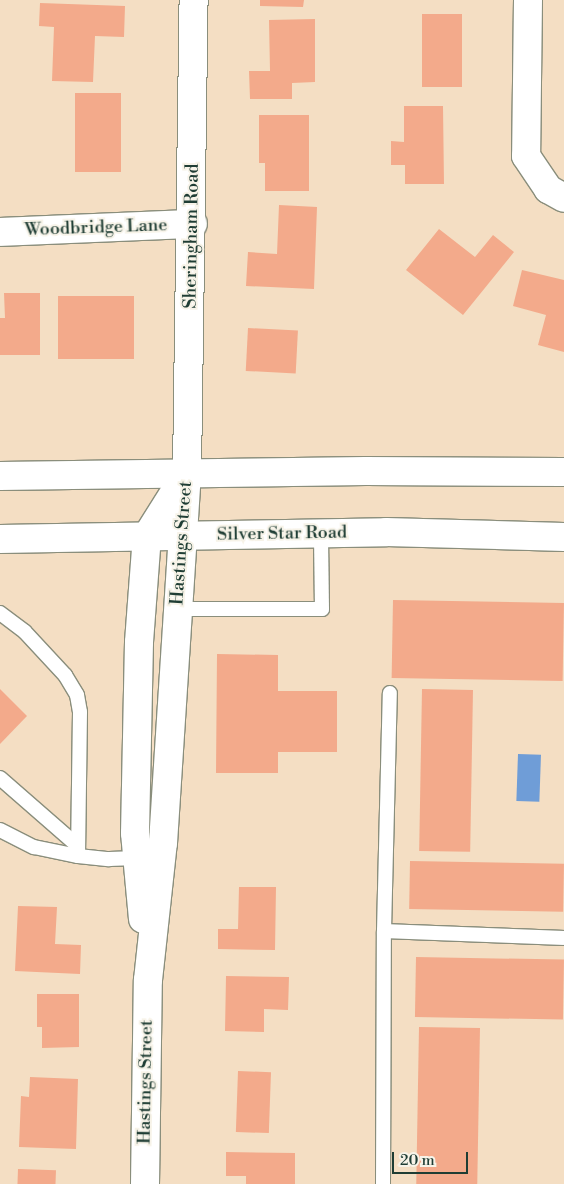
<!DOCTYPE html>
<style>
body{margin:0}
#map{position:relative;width:564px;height:1184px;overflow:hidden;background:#f4dec3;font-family:"Libre Bodoni",serif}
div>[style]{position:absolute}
.water>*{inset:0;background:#6f9dd7;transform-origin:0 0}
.building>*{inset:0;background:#f3aa8b;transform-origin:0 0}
.roads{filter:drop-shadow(1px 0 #8a8e7c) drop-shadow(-1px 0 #8a8e7c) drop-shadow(0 1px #8a8e7c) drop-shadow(0 -1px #8a8e7c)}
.lane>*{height:14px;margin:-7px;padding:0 7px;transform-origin:7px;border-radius:7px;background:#fff}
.street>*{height:28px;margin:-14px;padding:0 14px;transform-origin:14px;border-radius:14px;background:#fff}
.secondary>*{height:28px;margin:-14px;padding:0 14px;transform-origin:14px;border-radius:14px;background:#fff}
span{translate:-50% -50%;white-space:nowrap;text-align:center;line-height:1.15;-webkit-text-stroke:4px #f7f3e8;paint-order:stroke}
.street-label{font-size:18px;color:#1f3d34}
.scale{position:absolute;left:392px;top:1152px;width:76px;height:22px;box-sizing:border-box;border:2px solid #1f3d34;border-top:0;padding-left:6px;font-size:15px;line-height:18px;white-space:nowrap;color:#1f3d34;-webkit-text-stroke:4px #f7f3e8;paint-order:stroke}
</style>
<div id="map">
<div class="water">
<div style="left:518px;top:754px;width:23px;height:47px;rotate:2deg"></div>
</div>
<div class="building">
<div style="clip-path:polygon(260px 0,304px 0,303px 7px,260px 6px)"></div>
<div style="clip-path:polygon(40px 3px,125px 6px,124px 37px,95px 36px,93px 82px,52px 81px,54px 27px,39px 26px)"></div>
<div style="left:422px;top:14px;width:40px;height:73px"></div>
<div style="clip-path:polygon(315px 19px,315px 82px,292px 83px,292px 99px,250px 99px,249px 71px,270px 71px,269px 20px)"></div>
<div style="left:75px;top:93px;width:46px;height:79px"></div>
<div style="clip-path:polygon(404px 106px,443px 106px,444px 184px,405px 184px,405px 165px,391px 165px,391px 141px,404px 142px)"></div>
<div style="clip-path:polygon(259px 115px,309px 115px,309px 191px,265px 191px,265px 163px,259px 163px)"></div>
<div style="clip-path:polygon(279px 205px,317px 207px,314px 289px,246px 286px,248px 252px,277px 254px)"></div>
<div style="clip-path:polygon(439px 229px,475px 257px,493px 235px,514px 252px,463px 315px,406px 270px)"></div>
<div style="clip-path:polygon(522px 270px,564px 280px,564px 352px,538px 345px,546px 315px,513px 306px)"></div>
<div style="clip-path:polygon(4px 293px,40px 293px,40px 355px,0 355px,0 318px,5px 318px)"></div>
<div style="left:58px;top:296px;width:76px;height:63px"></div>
<div style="left:248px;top:328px;width:50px;height:43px;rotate:3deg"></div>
<div style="left:393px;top:600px;width:171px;height:78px;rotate:1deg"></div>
<div style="clip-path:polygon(217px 654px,278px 655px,278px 691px,337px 691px,337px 752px,278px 752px,278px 773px,216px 773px)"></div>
<div style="clip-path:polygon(0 689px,27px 716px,0 744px)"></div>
<div style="left:422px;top:689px;width:51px;height:162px;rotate:1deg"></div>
<div style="left:410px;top:861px;width:154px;height:48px;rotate:1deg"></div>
<div style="clip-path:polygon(239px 887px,276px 887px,275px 950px,218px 949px,218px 929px,238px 929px)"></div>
<div style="clip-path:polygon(18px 906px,57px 907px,55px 944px,81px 945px,80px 974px,15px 971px)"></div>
<div style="left:416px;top:957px;width:148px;height:60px;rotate:1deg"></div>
<div style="clip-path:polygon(226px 976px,289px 977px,288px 1010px,264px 1009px,264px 1032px,225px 1031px)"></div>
<div style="clip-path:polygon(37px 994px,79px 994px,79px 1047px,42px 1048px,42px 1027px,37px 1027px)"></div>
<div style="left:419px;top:1027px;width:61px;height:157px;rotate:1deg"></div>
<div style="left:238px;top:1071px;width:33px;height:61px;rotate:2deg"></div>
<div style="clip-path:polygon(30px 1077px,78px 1079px,76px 1149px,19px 1147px,21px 1096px,29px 1097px)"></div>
<div style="clip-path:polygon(226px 1152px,295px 1153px,295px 1184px,246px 1184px,246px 1176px,226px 1176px)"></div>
<div style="left:18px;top:1169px;width:38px;height:15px;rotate:2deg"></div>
</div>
<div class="roads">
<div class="lane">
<div style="left:178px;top:609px;width:144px"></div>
<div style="left:322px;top:609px;width:76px;rotate:-90.8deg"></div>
<div style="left:0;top:613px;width:31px;rotate:37deg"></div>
<div style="left:25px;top:632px;width:59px;rotate:47.1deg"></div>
<div style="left:65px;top:675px;width:23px;rotate:59deg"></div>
<div style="left:77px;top:695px;width:17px;rotate:80deg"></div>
<div style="left:80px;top:712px;width:144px;rotate:90.8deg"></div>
<div style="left:78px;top:856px;width:31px;rotate:6deg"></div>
<div style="left:109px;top:859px;width:28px;rotate:-2deg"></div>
<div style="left:0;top:778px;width:103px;rotate:41.1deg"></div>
<div style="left:0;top:830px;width:38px;rotate:27deg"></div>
<div style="left:34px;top:847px;width:45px;rotate:11.6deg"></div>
<div style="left:384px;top:931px;width:180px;rotate:2.2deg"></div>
<div style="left:383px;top:1184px;width:253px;rotate:-89.8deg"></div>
<div style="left:384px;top:931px;width:238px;rotate:-88.6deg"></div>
</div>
<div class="street">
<div style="left:528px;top:0;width:156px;rotate:90.7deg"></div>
<div style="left:526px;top:156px;width:40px;rotate:56deg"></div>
<div style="left:548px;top:189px;width:18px;rotate:29deg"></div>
<div style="left:0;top:232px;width:193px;rotate:-2.4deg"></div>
<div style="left:187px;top:472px;width:472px;rotate:-89.2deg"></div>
</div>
<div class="secondary">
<div style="left:0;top:476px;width:366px;rotate:-0.8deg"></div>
<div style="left:366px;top:471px;width:198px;rotate:0.3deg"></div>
<div style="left:0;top:539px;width:386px;rotate:-1deg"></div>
<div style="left:386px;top:532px;width:178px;rotate:1.6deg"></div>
<div style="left:143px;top:919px;width:86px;rotate:-95.3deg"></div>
<div style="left:135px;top:833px;width:191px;rotate:-88.8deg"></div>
<div style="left:139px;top:642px;width:106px;rotate:-85.7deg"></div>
<div style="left:147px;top:536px;width:73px;rotate:-57.8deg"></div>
<div style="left:145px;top:1184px;width:204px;rotate:-89.2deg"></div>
<div style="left:148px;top:980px;width:138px;rotate:-83.8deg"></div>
<div style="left:163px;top:843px;width:372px;rotate:-86.3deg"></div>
</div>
</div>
<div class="street-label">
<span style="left:96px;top:228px;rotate:-2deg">Woodbridge Lane</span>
<span style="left:192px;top:236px;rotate:-89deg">Sheringham Road</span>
<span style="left:282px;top:534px;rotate:-1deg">Silver Star Road</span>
<span style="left:182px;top:543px;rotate:-86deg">Hastings Street</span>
<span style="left:146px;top:1082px;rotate:-89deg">Hastings Street</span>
</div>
<div class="scale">20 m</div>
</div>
